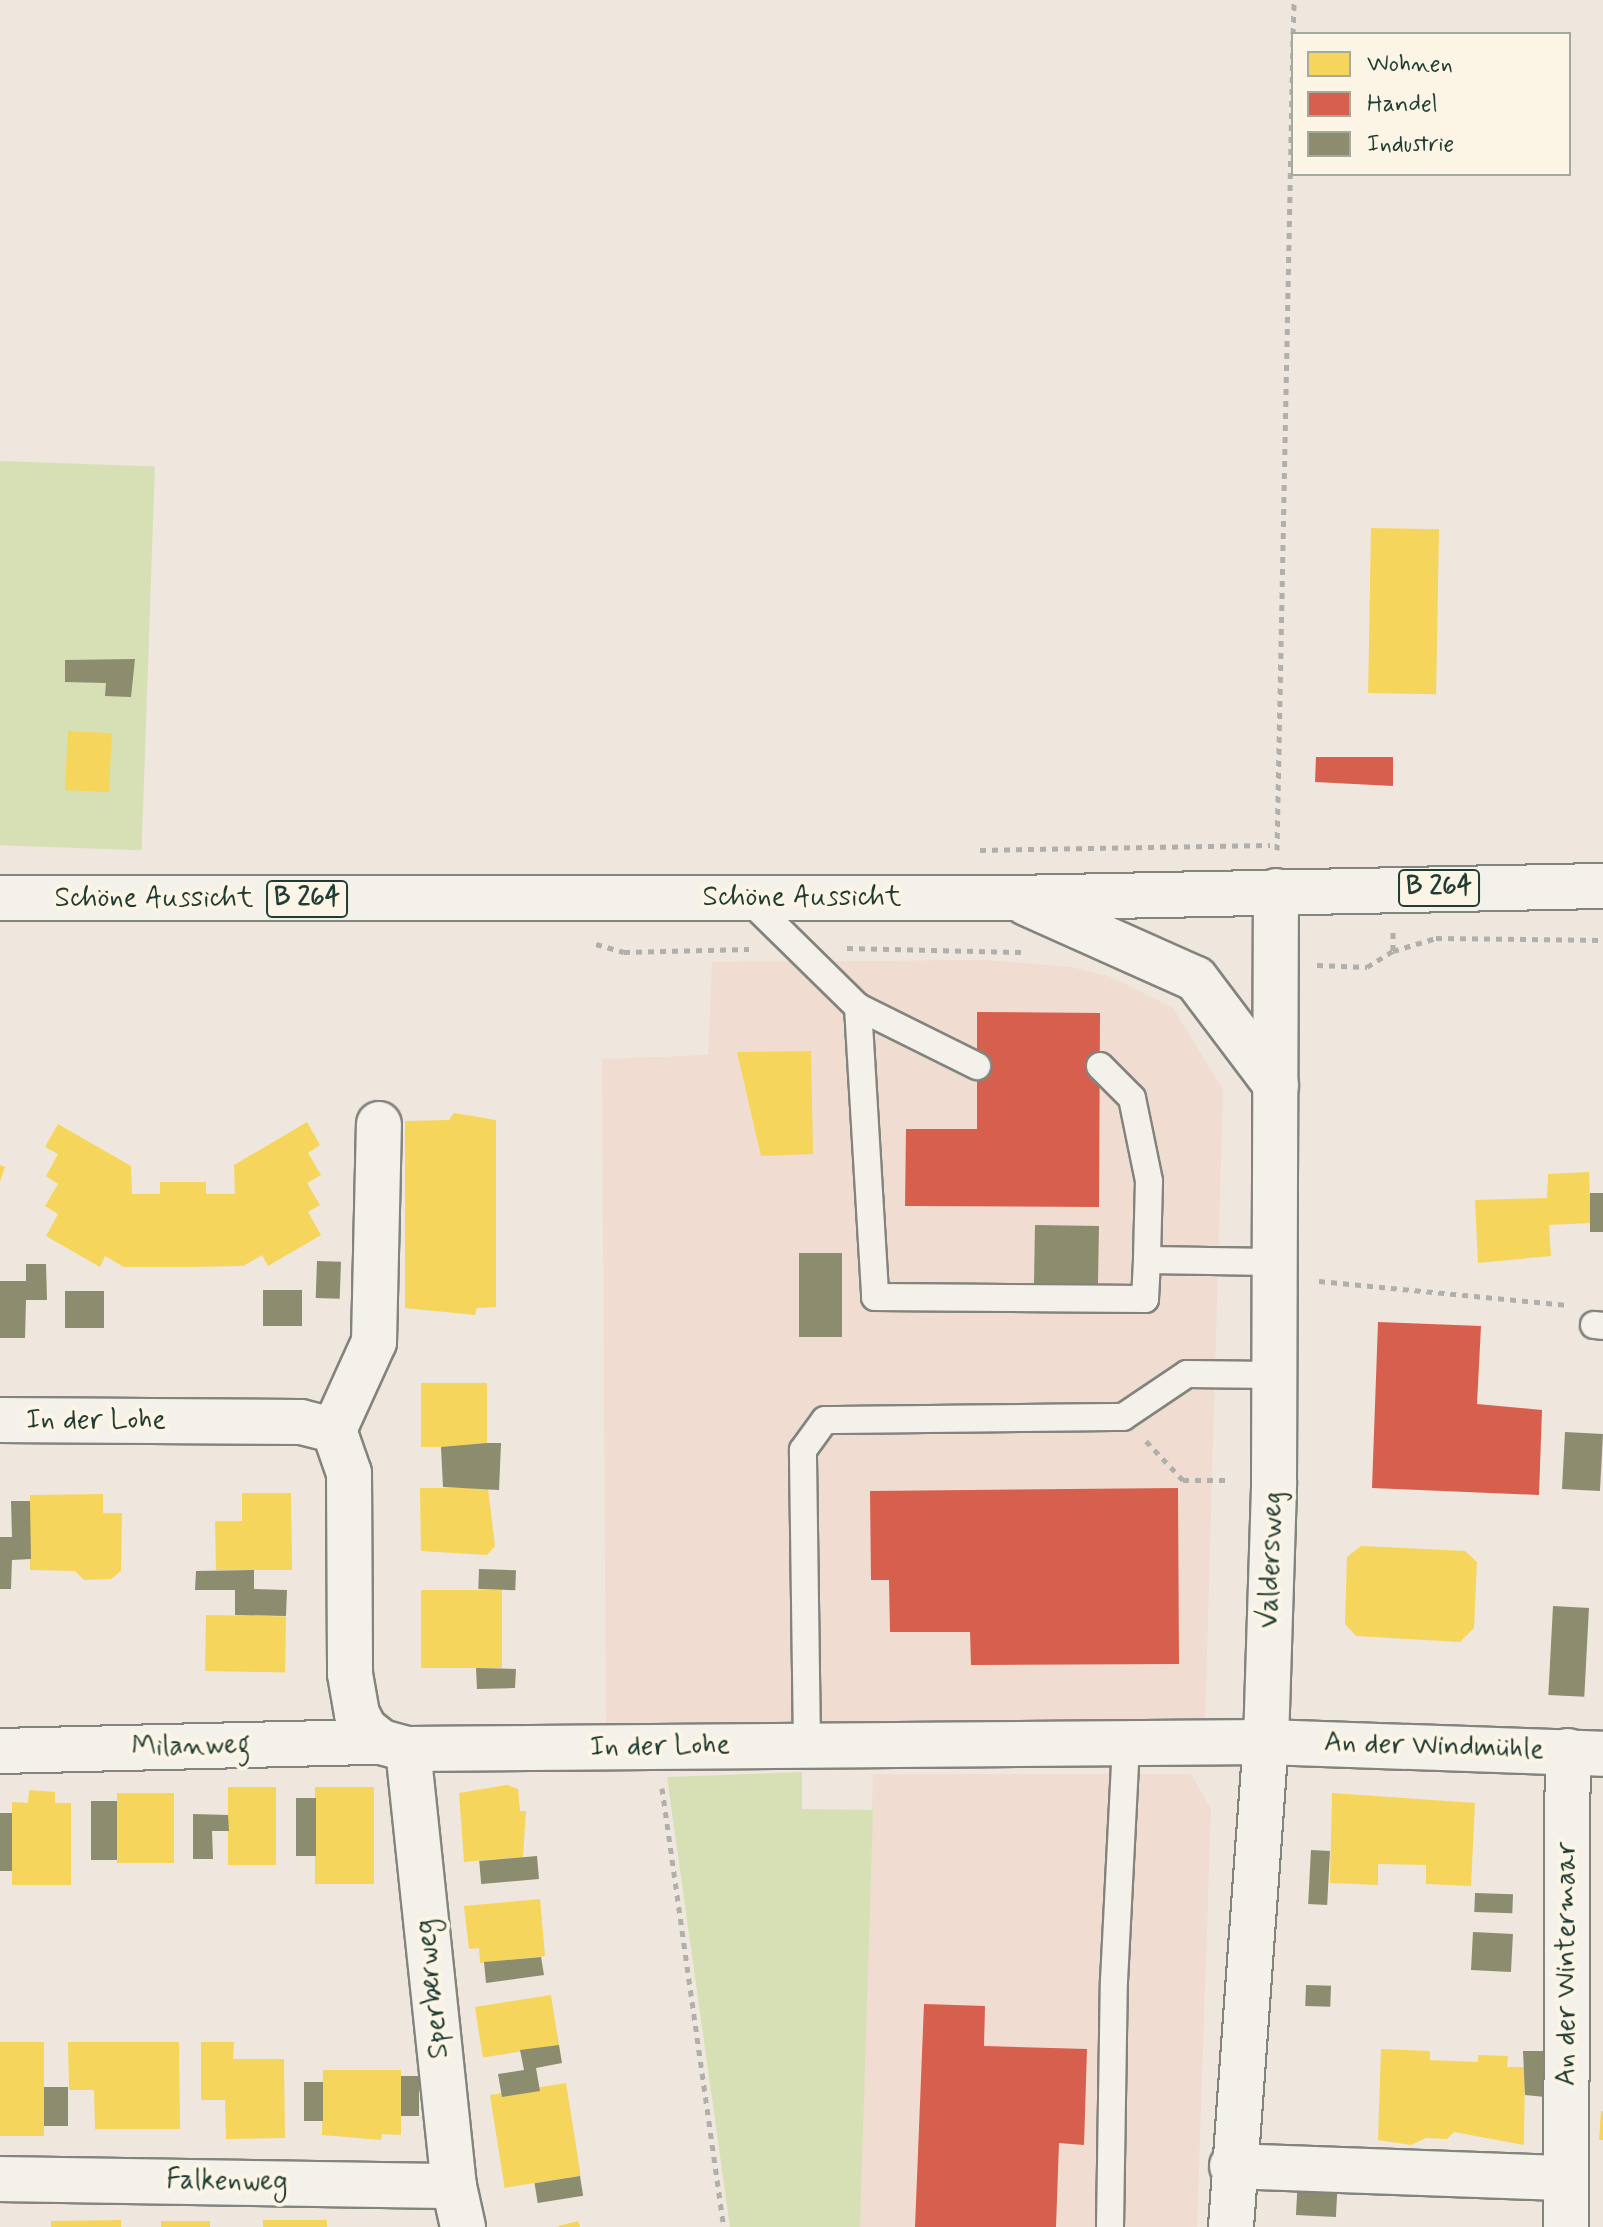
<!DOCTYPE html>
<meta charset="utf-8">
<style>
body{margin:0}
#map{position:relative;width:1603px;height:2227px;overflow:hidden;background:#efe6de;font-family:Mynerve,sans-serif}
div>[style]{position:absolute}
.built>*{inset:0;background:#f0dcd0}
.green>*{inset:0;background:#d6e0b4;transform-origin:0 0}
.homes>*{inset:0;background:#f6d55c;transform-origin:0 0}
.shops>*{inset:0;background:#d6604d}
.industry>*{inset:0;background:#8c8c6e;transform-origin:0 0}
.path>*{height:5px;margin-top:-2.5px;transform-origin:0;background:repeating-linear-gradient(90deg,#afb0ab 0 6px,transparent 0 12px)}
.roads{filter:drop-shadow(2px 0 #82847e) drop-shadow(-2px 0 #82847e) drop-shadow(0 2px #82847e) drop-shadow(0 -2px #82847e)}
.lane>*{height:26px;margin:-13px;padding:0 13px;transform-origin:13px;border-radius:13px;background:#f4f0ea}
.street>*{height:44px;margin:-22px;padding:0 22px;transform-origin:22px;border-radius:22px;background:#f4f0ea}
.primary>*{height:44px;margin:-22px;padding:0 22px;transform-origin:22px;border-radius:22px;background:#f4f0ea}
span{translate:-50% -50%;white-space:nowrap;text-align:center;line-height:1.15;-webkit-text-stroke:8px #fcf5e5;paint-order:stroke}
.shield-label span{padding:2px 6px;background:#fcf5e5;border:2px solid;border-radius:6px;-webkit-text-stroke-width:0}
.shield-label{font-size:26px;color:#1f3d34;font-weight:700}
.street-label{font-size:28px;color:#1f3d34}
.legend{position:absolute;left:1291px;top:32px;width:280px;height:144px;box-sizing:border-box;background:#fcf5e5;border:2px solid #a4ab9e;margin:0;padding:10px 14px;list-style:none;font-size:24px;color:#1f3d34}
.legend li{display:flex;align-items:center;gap:16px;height:40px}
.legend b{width:40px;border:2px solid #a4ab9e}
</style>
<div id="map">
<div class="built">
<div style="clip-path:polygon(985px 960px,1071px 967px,1111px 977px,1173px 1008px,1223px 1090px,1205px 1724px,606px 1730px,602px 1059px,708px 1055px,712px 962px)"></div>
<div style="clip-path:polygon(873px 1774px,1191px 1774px,1211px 1809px,1197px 2227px,860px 2227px)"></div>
</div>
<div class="green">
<div style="left:0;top:461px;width:155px;height:384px;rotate:2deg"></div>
<div style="clip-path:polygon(802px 1772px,802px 1809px,873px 1810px,860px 2227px,730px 2227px,667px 1777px)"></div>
</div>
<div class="homes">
<div style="left:1371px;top:528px;width:68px;height:165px;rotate:1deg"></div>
<div style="left:68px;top:731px;width:44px;height:59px;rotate:3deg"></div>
<div style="clip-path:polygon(811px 1051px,813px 1154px,761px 1156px,737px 1052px)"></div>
<div style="clip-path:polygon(454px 1113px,496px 1120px,496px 1307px,477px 1308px,475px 1315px,405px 1308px,405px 1121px,449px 1120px)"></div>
<div style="clip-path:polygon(307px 1122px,320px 1145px,308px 1153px,321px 1175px,307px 1183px,320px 1205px,308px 1212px,321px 1235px,268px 1266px,262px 1255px,243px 1266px,192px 1267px,124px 1267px,105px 1256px,100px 1267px,46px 1236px,58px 1214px,45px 1206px,58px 1184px,46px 1176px,58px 1154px,45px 1147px,58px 1124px,131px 1166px,132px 1194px,160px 1194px,160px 1182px,206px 1182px,206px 1194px,235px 1194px,234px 1165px)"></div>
<div style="clip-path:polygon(0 1165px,5px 1167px,0 1182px)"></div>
<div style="clip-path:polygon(1589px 1172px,1591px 1223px,1549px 1225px,1551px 1256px,1478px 1263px,1475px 1200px,1547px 1198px,1548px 1174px)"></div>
<div style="left:487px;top:1383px;width:64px;height:66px;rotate:90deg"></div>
<div style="clip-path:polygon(420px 1488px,488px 1488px,495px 1546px,487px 1555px,421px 1551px)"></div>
<div style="clip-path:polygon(242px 1493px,291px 1493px,292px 1570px,216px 1570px,215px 1521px,242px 1521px)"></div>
<div style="clip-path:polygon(103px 1494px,103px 1513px,122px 1513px,121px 1571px,111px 1579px,84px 1580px,75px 1571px,30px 1570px,30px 1495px)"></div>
<div style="clip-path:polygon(1361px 1546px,1465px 1551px,1477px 1562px,1474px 1628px,1460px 1642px,1356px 1636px,1345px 1624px,1347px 1557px)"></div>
<div style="left:502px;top:1590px;width:78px;height:81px;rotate:90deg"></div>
<div style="left:206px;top:1615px;width:80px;height:56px;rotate:1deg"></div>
<div style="clip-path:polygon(507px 1785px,518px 1789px,520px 1811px,526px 1811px,523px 1857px,464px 1862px,459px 1793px)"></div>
<div style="left:228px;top:1787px;width:48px;height:78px"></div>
<div style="left:315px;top:1787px;width:59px;height:97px"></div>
<div style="clip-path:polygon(29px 1790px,55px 1792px,55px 1803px,71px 1803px,71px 1885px,12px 1885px,12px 1802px,28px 1803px)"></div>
<div style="left:117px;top:1793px;width:57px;height:70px"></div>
<div style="clip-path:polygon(1332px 1793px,1475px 1803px,1471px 1886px,1426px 1884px,1426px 1865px,1378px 1864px,1378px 1885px,1330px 1883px)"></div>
<div style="clip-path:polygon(540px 1899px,545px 1956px,480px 1963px,479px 1948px,469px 1949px,464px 1906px)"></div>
<div style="left:551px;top:1995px;width:51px;height:77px;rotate:81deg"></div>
<div style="left:0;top:2042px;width:44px;height:94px"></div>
<div style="clip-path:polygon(68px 2042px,179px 2042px,180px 2129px,95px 2129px,94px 2090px,69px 2090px)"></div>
<div style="clip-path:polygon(201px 2042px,234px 2042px,233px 2059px,284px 2059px,285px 2138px,226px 2139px,225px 2100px,201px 2100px)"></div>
<div style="clip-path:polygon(1381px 2049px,1430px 2051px,1430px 2060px,1478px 2062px,1478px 2055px,1508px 2056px,1507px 2067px,1525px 2067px,1524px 2145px,1454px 2132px,1447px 2139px,1426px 2138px,1411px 2145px,1378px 2140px)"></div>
<div style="clip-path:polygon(323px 2070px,401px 2070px,401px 2135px,382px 2134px,381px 2140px,322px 2135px)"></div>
<div style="left:566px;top:2083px;width:94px;height:77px;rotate:81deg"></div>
<div style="clip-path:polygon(1601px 2111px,1603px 2111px,1603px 2140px,1599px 2140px)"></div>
<div style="clip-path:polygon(121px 2220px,121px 2227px,51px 2227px,51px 2221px)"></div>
<div style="left:263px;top:2220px;width:64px;height:7px"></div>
<div style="left:161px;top:2221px;width:49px;height:6px"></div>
<div style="clip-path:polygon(578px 2221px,580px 2227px,559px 2227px,558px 2226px)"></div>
</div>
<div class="shops">
<div style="clip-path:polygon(1316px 757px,1393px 757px,1393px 786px,1315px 782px)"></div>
<div style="clip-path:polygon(977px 1012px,1100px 1013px,1099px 1207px,905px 1206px,906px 1129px,977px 1129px)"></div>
<div style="clip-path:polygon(1378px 1322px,1481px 1326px,1477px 1404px,1542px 1410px,1539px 1495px,1372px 1488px)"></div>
<div style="clip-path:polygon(1178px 1488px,1179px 1664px,971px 1665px,970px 1632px,890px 1632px,889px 1580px,871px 1580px,870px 1491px)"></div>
<div style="clip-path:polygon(924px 2004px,985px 2006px,984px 2046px,1087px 2049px,1084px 2145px,1059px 2143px,1056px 2227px,915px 2227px)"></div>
</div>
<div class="industry">
<div style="clip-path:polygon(135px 659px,131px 697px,105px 696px,106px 683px,65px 682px,65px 660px)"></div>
<div style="left:1603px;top:1193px;width:39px;height:13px;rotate:90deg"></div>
<div style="left:1035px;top:1225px;width:64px;height:65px;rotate:1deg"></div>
<div style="left:799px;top:1253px;width:43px;height:84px"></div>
<div style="left:317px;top:1261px;width:24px;height:37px;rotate:2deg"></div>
<div style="clip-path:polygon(26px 1264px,46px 1264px,47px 1300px,26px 1300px,25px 1338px,0 1338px,0 1281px,26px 1281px)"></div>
<div style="left:263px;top:1290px;width:39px;height:36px"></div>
<div style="left:65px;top:1291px;width:39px;height:37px"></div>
<div style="left:1565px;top:1432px;width:38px;height:57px;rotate:3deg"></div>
<div style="clip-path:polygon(487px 1443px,501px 1443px,499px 1490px,443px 1487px,441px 1447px)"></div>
<div style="clip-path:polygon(11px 1501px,30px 1501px,31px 1559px,12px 1560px,11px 1589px,0 1589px,0 1537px,12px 1537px)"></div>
<div style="left:479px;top:1569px;width:37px;height:20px;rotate:2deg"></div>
<div style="clip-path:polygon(254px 1570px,254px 1589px,287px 1590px,286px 1616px,235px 1615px,235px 1590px,195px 1590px,196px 1571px)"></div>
<div style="left:1553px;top:1606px;width:36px;height:89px;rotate:3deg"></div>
<div style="clip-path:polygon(476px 1668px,516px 1669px,515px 1688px,477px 1689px)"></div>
<div style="left:296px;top:1798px;width:20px;height:58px"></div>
<div style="left:91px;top:1801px;width:26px;height:59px"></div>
<div style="left:0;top:1813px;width:12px;height:58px"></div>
<div style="clip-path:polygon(193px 1814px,228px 1815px,229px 1831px,212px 1831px,213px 1859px,193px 1859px)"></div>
<div style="left:1311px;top:1850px;width:19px;height:54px;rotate:3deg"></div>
<div style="left:537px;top:1856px;width:23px;height:58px;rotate:85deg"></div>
<div style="left:1475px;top:1893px;width:38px;height:19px;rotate:2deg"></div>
<div style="left:1473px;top:1932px;width:40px;height:38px;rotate:3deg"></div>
<div style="clip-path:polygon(541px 1957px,544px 1975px,486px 1983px,484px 1962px)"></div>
<div style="left:1306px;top:1985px;width:25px;height:21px;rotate:2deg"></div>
<div style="clip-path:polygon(559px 2045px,562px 2063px,536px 2068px,540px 2091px,502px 2097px,498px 2074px,524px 2070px,520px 2050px)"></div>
<div style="clip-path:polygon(1523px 2051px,1546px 2051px,1545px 2097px,1525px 2095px)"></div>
<div style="left:401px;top:2076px;width:18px;height:40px"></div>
<div style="left:304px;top:2082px;width:19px;height:39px"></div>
<div style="left:68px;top:2087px;width:39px;height:24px;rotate:90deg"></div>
<div style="left:580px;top:2176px;width:20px;height:46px;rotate:81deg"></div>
<div style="left:1298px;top:2176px;width:40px;height:39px;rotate:3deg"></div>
</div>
<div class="path">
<div style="left:1293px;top:34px;width:34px;rotate:-88deg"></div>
<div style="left:980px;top:850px;width:290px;rotate:-1deg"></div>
<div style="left:1277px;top:850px;width:811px;rotate:-88.87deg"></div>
<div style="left:596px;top:944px;width:29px;rotate:16deg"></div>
<div style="left:624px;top:952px;width:125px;rotate:-1.4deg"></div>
<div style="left:847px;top:948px;width:174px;rotate:1.3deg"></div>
<div style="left:1393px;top:951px;width:19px;rotate:-90deg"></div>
<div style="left:1317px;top:965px;width:50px;rotate:2.3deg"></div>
<div style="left:1367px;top:967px;width:31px;rotate:-32deg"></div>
<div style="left:1393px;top:951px;width:45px;rotate:-16.8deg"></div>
<div style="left:1436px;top:938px;width:167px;rotate:0.7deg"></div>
<div style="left:1319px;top:1281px;width:250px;rotate:5.5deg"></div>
<div style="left:1146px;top:1441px;width:54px;rotate:46.5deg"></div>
<div style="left:1183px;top:1480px;width:48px"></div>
<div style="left:662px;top:1788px;width:443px;rotate:82deg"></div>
</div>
<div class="roads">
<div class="lane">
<div style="left:748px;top:899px;width:154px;rotate:44.5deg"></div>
<div style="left:858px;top:1007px;width:133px;rotate:26.4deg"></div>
<div style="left:858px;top:1007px;width:290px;rotate:86.6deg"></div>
<div style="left:875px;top:1297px;width:270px;rotate:0.4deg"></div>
<div style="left:1145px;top:1299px;width:39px;rotate:-87deg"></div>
<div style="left:1100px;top:1066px;width:45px;rotate:45deg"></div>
<div style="left:1132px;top:1098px;width:85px;rotate:78.4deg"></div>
<div style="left:1149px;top:1181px;width:79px;rotate:91.5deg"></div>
<div style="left:1147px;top:1260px;width:126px;rotate:0.9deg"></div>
<div style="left:1594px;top:1325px;width:9px;rotate:6deg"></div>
<div style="left:807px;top:1744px;width:294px;rotate:-90.8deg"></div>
<div style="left:803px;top:1450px;width:37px;rotate:-54deg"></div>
<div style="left:825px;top:1420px;width:298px;rotate:-0.6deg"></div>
<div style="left:1123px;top:1417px;width:77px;rotate:-33.9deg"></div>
<div style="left:1187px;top:1374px;width:86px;rotate:0.7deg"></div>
<div style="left:1110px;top:2227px;width:246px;rotate:-89.1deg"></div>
<div style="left:1114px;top:1981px;width:239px;rotate:-87.1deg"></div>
</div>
<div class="street">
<div style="left:0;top:1420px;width:301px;rotate:0.4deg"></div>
<div style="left:301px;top:1422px;width:34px;rotate:14deg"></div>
<div style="left:334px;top:1430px;width:46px;rotate:70.8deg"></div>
<div style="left:349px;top:1473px;width:201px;rotate:89.7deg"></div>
<div style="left:350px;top:1674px;width:41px;rotate:80.1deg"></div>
<div style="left:357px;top:1714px;width:17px;rotate:62deg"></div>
<div style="left:365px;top:1729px;width:21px;rotate:39deg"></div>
<div style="left:381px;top:1742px;width:28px;rotate:15deg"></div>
<div style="left:408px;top:1749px;width:858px;rotate:-0.47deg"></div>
<div style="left:1266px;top:1742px;width:337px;rotate:2deg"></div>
<div style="left:334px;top:1430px;width:97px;rotate:-65.6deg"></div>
<div style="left:374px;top:1342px;width:218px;rotate:-88.7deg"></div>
<div style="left:408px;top:1749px;width:439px;rotate:84deg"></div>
<div style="left:454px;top:2186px;width:42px;rotate:77.6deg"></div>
<div style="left:0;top:1751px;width:381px;rotate:-1.4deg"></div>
<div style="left:1232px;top:2166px;width:334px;rotate:2.1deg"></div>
<div style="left:0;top:2179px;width:454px;rotate:0.9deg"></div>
<div style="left:1231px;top:2227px;width:486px;rotate:-85.9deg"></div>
<div style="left:1266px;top:1742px;width:261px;rotate:-88.2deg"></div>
<div style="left:1274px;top:1481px;width:590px;rotate:-89.81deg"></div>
<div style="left:1566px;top:2227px;width:476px;rotate:-89.8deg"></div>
</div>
<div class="primary">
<div style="left:0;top:898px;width:1013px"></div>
<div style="left:1013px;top:898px;width:590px;rotate:-1.17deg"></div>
<div style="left:1026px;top:903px;width:186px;rotate:24.1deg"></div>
<div style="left:1196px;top:979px;width:133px;rotate:53deg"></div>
</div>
</div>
<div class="shield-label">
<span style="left:1439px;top:888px">B 264</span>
<span style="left:307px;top:899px">B 264</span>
</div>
<div class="street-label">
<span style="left:802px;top:898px">Schöne Aussicht</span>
<span style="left:154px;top:899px">Schöne Aussicht</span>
<span style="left:96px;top:1421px">In der Lohe</span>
<span style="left:1272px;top:1560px;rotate:-88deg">Valdersweg</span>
<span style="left:191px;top:1747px;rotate:-1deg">Milanweg</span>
<span style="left:660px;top:1747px;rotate:-1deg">In der Lohe</span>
<span style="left:1434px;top:1747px;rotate:2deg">An der Windmühle</span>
<span style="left:1567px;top:1964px;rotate:-90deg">An der Wintermaar</span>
<span style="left:433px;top:1989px;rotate:-96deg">Sperberweg</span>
<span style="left:227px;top:2182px;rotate:1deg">Falkenweg</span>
</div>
<ul class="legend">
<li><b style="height:22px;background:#f6d55c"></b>Wohnen</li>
<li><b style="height:22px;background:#d6604d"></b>Handel</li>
<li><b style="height:22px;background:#8c8c6e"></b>Industrie</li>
</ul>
</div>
